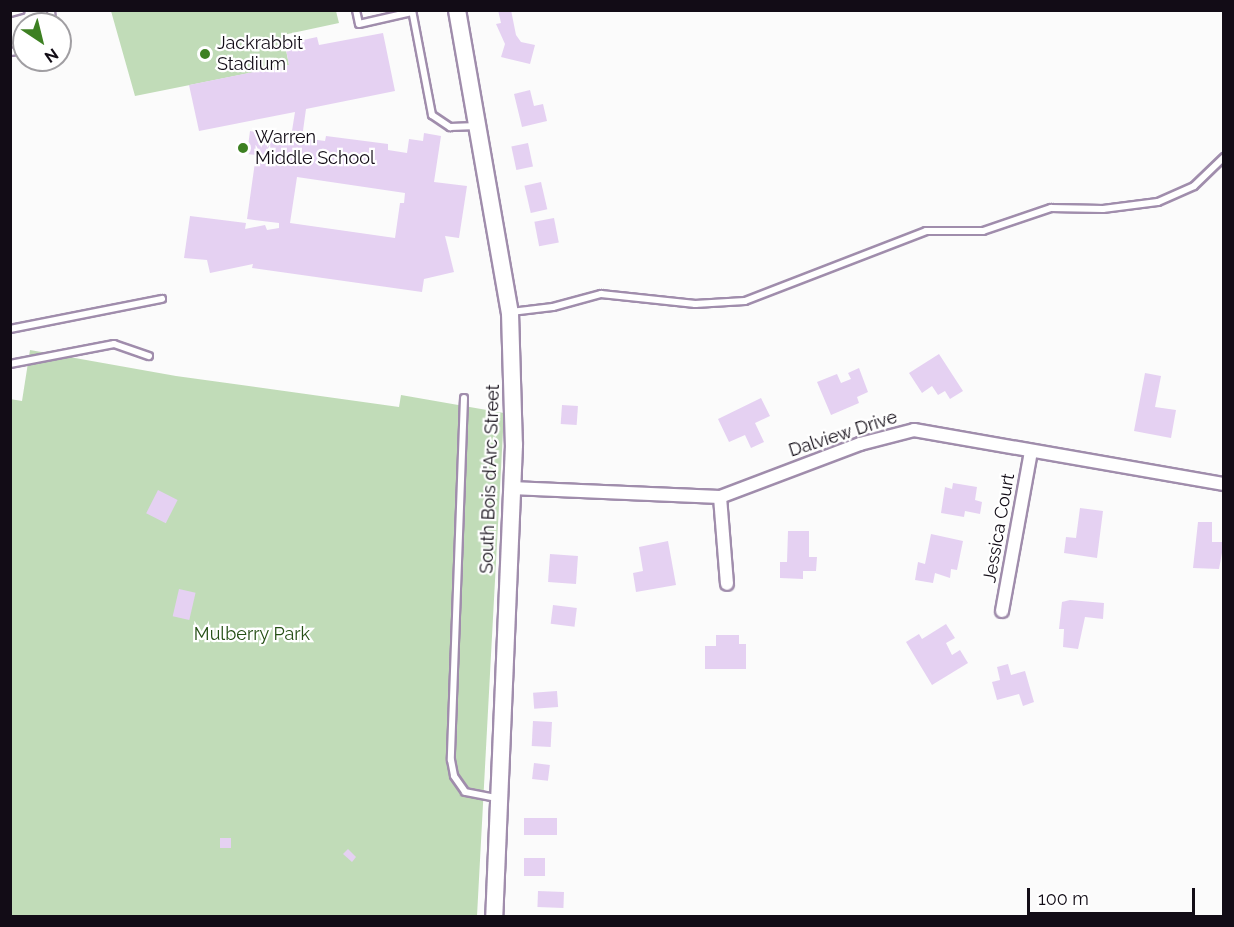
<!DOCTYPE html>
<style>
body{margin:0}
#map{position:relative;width:1234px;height:927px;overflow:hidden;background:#fbfbfb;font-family:Raleway,sans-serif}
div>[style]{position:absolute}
.green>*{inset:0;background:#c1dcb8}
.building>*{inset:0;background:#e5d1f2;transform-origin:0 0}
.roads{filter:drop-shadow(2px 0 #a08dac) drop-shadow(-2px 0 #a08dac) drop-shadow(0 2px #a08dac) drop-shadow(0 -2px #a08dac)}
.service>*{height:6px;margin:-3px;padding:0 3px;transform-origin:3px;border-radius:3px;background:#fff}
.minor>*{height:12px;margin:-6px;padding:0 6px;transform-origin:6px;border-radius:6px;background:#fff}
.secondary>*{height:16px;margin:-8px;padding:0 8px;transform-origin:8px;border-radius:8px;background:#fff}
.dots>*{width:16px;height:16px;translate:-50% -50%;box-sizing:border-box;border:3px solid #fff;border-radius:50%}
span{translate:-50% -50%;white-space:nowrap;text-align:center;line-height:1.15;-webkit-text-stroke:4.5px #fff;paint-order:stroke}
.poi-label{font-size:18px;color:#120c16}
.left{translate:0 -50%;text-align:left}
.street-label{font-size:18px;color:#120c16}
.park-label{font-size:18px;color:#244e14}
.frame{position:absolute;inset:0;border:12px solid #120c16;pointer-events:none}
.north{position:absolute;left:12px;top:12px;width:60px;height:60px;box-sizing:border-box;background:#fff;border:2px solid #a09ea2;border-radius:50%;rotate:145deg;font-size:16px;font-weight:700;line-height:24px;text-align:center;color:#120c16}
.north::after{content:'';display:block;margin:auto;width:21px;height:27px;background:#3d8022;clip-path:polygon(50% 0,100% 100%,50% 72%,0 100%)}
.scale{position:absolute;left:1027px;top:888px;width:168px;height:27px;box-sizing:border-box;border:3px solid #120c16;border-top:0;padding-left:8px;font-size:18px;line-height:21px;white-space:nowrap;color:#120c16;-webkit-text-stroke:4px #fff;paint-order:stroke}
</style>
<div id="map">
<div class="green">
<div style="clip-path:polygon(111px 11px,336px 11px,339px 23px,283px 35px,289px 65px,135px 96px)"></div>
<div style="clip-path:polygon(30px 350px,176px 376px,399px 407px,401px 395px,504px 413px,477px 916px,11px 916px,10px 399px,22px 401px)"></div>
</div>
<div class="building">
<div style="clip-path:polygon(498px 10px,511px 10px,516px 35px,521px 42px,535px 45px,530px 64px,501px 57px,505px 44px,496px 24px,501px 23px)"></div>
<div style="clip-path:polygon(evenodd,383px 33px,395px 91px,306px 109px,302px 138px,325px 141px,326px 136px,388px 144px,388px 150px,407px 153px,409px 139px,423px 141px,424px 133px,441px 136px,434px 182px,467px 186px,459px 238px,445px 236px,454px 272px,424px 279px,422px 292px,252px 268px,253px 264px,210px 273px,207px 260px,184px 258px,190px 216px,246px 223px,245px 229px,265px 225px,267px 230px,279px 228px,279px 223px,247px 219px,256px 155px,247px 154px,250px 131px,291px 137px,295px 112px,199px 131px,189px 85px,289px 65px,285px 44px,317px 37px,319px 45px,383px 33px,297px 177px,405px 193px,404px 203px,400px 203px,395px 238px,290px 223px,297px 177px)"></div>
<div style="clip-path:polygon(530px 90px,534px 106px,543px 104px,547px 121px,522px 127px,514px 94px)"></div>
<div style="left:528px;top:143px;width:24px;height:17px;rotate:78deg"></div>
<div style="left:541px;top:182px;width:28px;height:17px;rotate:77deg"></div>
<div style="left:554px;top:218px;width:25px;height:20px;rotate:79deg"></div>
<div style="clip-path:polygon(939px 354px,963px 391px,950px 399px,945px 391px,938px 395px,932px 386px,922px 393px,909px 373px)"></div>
<div style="clip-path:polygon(859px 368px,868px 392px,857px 397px,859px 403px,831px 415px,817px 382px,837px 374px,841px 383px,851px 379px,848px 373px)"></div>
<div style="clip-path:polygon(1145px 373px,1161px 376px,1155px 407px,1176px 410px,1171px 438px,1134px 431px)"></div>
<div style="clip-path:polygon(761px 398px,770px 416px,755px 423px,764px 442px,751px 448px,745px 435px,729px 442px,718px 419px)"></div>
<div style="left:562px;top:405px;width:16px;height:19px;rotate:4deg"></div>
<div style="clip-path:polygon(953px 483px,977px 487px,975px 500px,982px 502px,980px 514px,965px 511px,964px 517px,941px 513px,945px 487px,952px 489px)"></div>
<div style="left:158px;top:490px;width:22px;height:26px;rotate:27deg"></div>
<div style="clip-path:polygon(1080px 508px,1103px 511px,1097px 558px,1064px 553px,1066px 537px,1076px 538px)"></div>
<div style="clip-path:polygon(1198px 522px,1212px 522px,1212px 542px,1224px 542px,1219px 569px,1193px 568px)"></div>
<div style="clip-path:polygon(788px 531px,809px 531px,809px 557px,817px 557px,816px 571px,803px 571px,803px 579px,780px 578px,780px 562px,787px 562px)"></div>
<div style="clip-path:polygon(931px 534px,963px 541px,957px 570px,951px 569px,950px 578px,935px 573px,933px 583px,915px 580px,918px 562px,925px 564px)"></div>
<div style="clip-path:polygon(668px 541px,676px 585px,636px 592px,633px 573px,643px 571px,639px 547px)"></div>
<div style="left:550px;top:554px;width:28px;height:28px;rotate:4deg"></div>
<div style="left:179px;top:589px;width:17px;height:28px;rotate:13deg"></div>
<div style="clip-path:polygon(1070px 600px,1104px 603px,1103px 619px,1085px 617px,1078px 649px,1063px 647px,1064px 629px,1059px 629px,1062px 602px)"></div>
<div style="left:553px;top:605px;width:24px;height:19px;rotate:7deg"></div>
<div style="clip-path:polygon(946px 624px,955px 638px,946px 643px,952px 655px,960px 650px,968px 663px,932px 685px,906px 642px,919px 634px,922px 639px)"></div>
<div style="clip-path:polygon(716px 635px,739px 635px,739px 644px,746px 644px,746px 669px,705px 669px,705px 646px,716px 646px)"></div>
<div style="clip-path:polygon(1008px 664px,1011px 675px,1025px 671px,1034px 702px,1023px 706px,1019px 694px,997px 700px,992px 682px,1000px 680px,997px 667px)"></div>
<div style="left:557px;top:691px;width:16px;height:24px;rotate:86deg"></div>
<div style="left:533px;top:721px;width:19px;height:25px;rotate:3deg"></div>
<div style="left:534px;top:763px;width:16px;height:16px;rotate:7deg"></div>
<div style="left:524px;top:818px;width:33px;height:17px"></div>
<div style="left:220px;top:838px;width:11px;height:10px"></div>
<div style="clip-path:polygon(348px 849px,356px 857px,352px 862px,343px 854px)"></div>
<div style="left:524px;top:858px;width:21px;height:18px"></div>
<div style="left:538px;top:891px;width:26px;height:16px;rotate:2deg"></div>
</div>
<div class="roads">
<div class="service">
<div style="left:51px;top:10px;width:14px;rotate:86deg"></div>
<div style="left:356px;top:10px;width:14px;rotate:78deg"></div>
<div style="left:359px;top:24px;width:54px;rotate:-12.8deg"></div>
<div style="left:412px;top:10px;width:107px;rotate:79.2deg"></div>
<div style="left:432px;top:115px;width:22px;rotate:34deg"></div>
<div style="left:450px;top:127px;width:27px;rotate:-2deg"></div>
<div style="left:10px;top:13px;width:11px;rotate:-15deg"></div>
<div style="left:10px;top:52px;width:14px;rotate:-8deg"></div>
<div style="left:511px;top:312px;width:42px;rotate:-6.8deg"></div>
<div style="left:553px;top:307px;width:50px;rotate:-15.2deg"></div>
<div style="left:601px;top:294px;width:95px;rotate:6.1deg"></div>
<div style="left:695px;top:304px;width:50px;rotate:-3.4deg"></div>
<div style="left:745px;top:301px;width:194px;rotate:-21.1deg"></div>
<div style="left:926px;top:231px;width:57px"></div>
<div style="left:983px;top:231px;width:72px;rotate:-18.7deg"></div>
<div style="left:1051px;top:208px;width:52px;rotate:1.1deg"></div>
<div style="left:1103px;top:209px;width:55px;rotate:-7.3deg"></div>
<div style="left:1158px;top:202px;width:39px;rotate:-24deg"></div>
<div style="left:1194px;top:186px;width:42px;rotate:-44deg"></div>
<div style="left:10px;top:329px;width:155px;rotate:-11.2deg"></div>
<div style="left:10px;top:364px;width:106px;rotate:-10.9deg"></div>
<div style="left:114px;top:344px;width:37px;rotate:19deg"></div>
<div style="left:464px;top:398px;width:362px;rotate:92.1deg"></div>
<div style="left:451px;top:760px;width:16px;rotate:79deg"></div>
<div style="left:454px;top:776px;width:19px;rotate:55deg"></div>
<div style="left:465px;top:792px;width:32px;rotate:11deg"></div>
</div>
<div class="minor">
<div style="left:511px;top:488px;width:209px;rotate:2.5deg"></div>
<div style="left:720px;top:497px;width:150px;rotate:-20.7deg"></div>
<div style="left:860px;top:444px;width:56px;rotate:-14.5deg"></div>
<div style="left:914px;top:430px;width:315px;rotate:9.9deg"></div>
<div style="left:720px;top:497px;width:87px;rotate:85.4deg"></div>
<div style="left:1002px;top:611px;width:162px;rotate:-79.7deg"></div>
</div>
<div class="secondary">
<div style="left:457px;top:10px;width:308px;rotate:80.1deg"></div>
<div style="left:510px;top:313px;width:132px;rotate:88.3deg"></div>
<div style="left:514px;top:445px;width:471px;rotate:92.4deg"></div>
</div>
</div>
<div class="dots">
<div style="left:205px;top:54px;background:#3d8022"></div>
<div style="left:243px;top:148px;background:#3d8022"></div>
</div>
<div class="poi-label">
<span class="left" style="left:217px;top:54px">Jackrabbit<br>Stadium</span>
<span class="left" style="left:255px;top:148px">Warren<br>Middle School</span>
</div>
<div class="street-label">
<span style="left:843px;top:434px;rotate:-18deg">Dalview Drive</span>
<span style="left:490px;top:479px;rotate:-88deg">South Bois d'Arc Street</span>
<span style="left:999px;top:528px;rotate:-80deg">Jessica Court</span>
</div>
<div class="park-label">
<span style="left:252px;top:634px">Mulberry Park</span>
</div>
<div class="frame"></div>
<div class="north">N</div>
<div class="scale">100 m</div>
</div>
